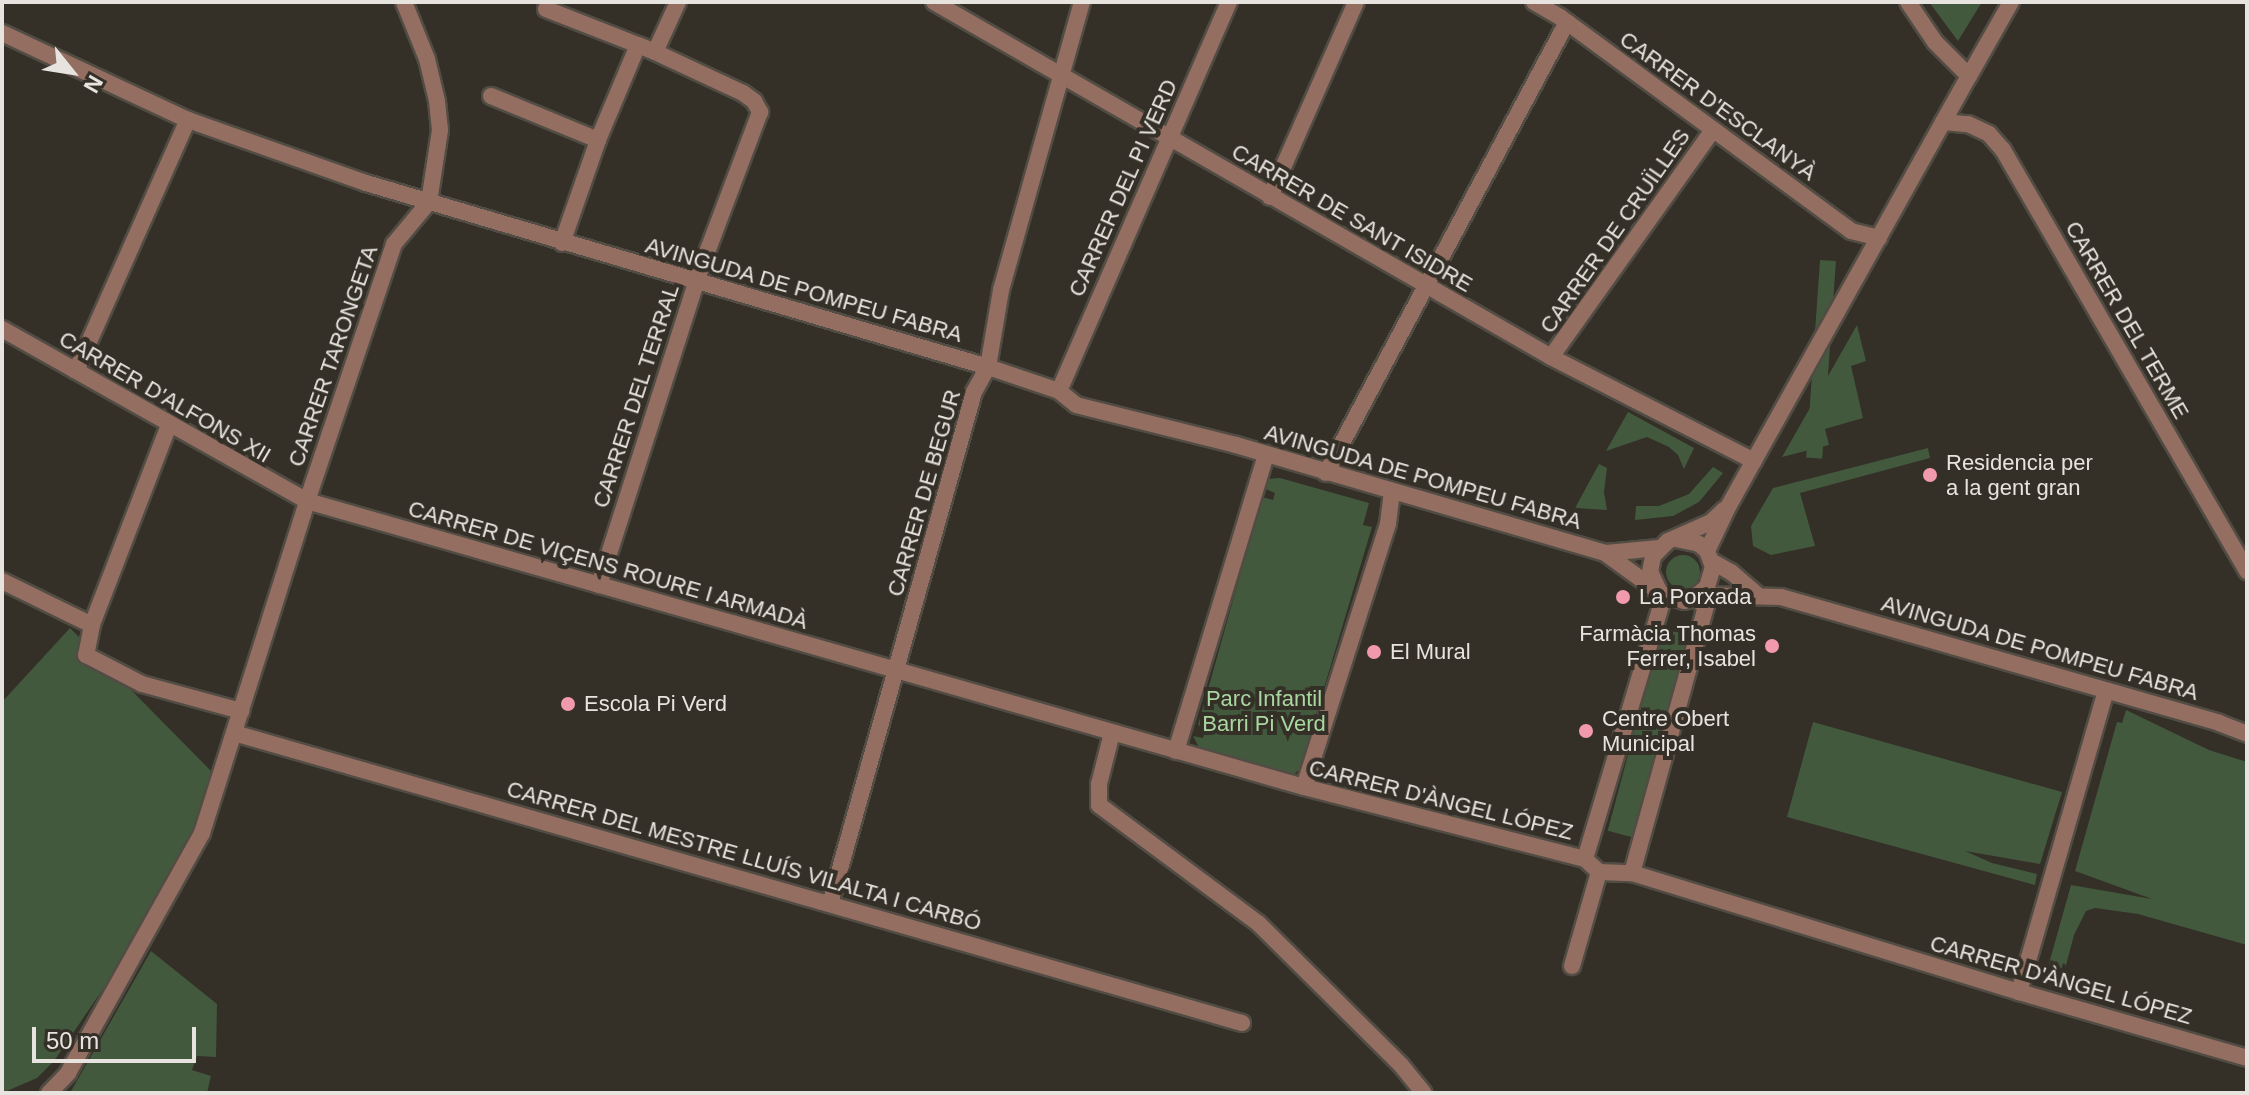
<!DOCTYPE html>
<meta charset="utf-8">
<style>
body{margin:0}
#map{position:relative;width:2249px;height:1095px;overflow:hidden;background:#342f27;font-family:Helvetica,sans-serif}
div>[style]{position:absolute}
.green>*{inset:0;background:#42593e;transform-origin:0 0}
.round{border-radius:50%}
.roads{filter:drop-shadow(2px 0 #514c44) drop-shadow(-2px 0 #514c44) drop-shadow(0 2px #514c44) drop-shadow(0 -2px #514c44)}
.pedestrian>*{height:16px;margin:-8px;padding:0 8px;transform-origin:8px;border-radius:8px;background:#946e60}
.minor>*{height:16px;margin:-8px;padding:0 8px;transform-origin:8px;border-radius:8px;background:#946e60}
.tertiary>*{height:16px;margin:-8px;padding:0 8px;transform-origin:8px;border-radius:8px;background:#946e60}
.dots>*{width:22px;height:22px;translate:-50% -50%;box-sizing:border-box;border:4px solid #342f27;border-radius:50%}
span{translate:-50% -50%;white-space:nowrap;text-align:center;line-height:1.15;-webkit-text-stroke:8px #342f27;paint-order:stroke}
.street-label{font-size:22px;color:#e7e4df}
.poi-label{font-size:22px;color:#e7e4df}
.left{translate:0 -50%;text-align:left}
.right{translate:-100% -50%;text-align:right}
.park-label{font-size:22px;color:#a9d7a0}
.frame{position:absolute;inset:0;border:4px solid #e7e4df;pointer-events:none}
.north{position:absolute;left:32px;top:32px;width:80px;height:80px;-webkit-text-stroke:6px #342f27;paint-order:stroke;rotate:120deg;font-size:22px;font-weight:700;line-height:32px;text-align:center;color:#e7e4df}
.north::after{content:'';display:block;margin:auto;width:28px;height:36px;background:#e7e4df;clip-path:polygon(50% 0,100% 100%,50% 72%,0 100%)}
.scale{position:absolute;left:32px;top:1027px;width:164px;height:36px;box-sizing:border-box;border:4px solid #e7e4df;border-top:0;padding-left:10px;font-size:24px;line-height:28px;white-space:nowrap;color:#e7e4df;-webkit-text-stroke:6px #342f27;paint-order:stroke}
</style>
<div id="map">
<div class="green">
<div style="clip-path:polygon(1929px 2px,1982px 2px,1958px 41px)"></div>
<div style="left:1820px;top:260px;width:16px;height:198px;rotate:4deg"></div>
<div style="clip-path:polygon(1857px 325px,1866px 361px,1851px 366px,1863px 418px,1825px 429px,1829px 445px,1782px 457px)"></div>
<div style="clip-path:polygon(1628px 412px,1694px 448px,1684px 469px,1678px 455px,1669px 447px,1647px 437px,1606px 451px)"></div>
<div style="clip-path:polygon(1928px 448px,1930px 458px,1800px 493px,1815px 546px,1771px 555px,1753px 546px,1751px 526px,1773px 488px)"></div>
<div style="clip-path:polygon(1599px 464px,1607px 468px,1604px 492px,1607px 510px,1575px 508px)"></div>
<div style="clip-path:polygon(1713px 467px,1723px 473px,1699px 502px,1673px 516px,1635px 520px,1636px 506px,1659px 506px,1689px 494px)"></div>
<div style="clip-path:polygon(1280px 478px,1369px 503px,1363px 525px,1372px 527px,1304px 755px,1302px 764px,1305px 765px,1294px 774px,1200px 749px,1193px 736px,1203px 738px,1206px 728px,1198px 725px,1262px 497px,1273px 500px,1275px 493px,1263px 488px,1268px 479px)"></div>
<div class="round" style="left:1666px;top:555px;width:34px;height:34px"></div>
<div style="clip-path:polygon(70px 628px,215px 775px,199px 822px,135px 942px,54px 1061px,37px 1078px,2px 1093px,2px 702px)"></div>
<div style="left:1662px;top:628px;width:30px;height:210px;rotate:15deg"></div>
<div style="clip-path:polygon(2126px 710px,2209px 750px,2247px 762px,2247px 945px,2138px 914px,2095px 908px,2086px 911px,2074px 935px,2061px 984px,2045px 978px,2071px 885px,2152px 899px,2075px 871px,2117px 722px,2122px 723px)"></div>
<div style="clip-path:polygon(1813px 722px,2062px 792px,2040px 864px,1965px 851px,1992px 863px,2037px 874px,2035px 885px,1787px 817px)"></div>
<div style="clip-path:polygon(151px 951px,217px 1004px,216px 1057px,197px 1056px,192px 1070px,211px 1076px,207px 1093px,70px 1093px)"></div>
</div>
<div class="roads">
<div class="pedestrian">
<div style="left:599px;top:585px;width:321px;rotate:-72.2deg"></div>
</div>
<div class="minor">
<div style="left:934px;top:2px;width:712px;rotate:29.91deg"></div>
<div style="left:1551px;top:357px;width:228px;rotate:27.1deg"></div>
<div style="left:1534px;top:2px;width:30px;rotate:30deg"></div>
<div style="left:1560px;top:17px;width:361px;rotate:36.3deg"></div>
<div style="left:1851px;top:231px;width:29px;rotate:14deg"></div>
<div style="left:546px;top:9px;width:99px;rotate:21.4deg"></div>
<div style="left:655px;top:52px;width:97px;rotate:25deg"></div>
<div style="left:743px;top:93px;width:14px;rotate:36deg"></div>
<div style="left:754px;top:101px;width:13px;rotate:61deg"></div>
<div style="left:760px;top:112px;width:178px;rotate:110.7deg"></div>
<div style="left:1969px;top:76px;width:85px;rotate:-60.4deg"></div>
<div style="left:491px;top:96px;width:116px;rotate:22.4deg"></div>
<div style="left:1943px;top:122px;width:25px;rotate:5deg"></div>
<div style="left:1968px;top:124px;width:23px;rotate:25deg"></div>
<div style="left:1989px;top:134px;width:21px;rotate:49deg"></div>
<div style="left:2003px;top:150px;width:487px;rotate:59.9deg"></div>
<div style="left:1270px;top:197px;width:213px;rotate:-66.2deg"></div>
<div style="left:562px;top:243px;width:109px;rotate:-70.7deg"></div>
<div style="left:598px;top:140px;width:103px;rotate:-67.2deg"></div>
<div style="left:638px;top:45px;width:18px;rotate:22deg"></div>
<div style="left:655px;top:52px;width:55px;rotate:-65.3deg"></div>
<div style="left:2px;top:329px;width:350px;rotate:29.4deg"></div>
<div style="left:307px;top:501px;width:1037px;rotate:16.01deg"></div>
<div style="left:1304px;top:787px;width:290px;rotate:14.4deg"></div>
<div style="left:1585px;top:859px;width:19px;rotate:43deg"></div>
<div style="left:1599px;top:872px;width:33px;rotate:2deg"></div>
<div style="left:1632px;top:873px;width:405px;rotate:17.1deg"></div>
<div style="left:2019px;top:992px;width:237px;rotate:16.1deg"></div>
<div style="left:1551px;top:357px;width:279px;rotate:-54.5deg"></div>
<div style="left:76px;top:371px;width:275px;rotate:-66deg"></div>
<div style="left:1059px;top:391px;width:425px;rotate:-66.4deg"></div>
<div style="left:169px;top:425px;width:214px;rotate:111.1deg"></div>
<div style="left:92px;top:625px;width:31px;rotate:101deg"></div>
<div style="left:86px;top:655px;width:63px;rotate:27.4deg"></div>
<div style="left:142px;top:684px;width:103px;rotate:15.3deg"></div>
<div style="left:1326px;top:473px;width:511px;rotate:-61.88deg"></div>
<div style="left:2px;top:581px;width:100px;rotate:26.1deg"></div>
<div style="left:234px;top:733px;width:1049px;rotate:16.05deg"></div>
<div style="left:1112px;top:733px;width:53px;rotate:104.3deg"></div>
<div style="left:1099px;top:784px;width:21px;rotate:90deg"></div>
<div style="left:1099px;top:805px;width:198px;rotate:36.6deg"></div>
<div style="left:1258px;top:923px;width:202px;rotate:44.8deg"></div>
<div style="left:1401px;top:1065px;width:36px;rotate:51deg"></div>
<div style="left:1176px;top:751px;width:309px;rotate:-73.1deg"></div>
<div style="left:1304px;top:787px;width:276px;rotate:-72.3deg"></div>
<div style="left:1388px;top:524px;width:33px;rotate:-83deg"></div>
<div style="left:1585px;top:859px;width:275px;rotate:-73.3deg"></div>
<div style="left:1632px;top:873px;width:277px;rotate:-74.5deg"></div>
<div style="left:1706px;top:606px;width:14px;rotate:-146deg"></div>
<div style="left:830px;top:904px;width:532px;rotate:-74.29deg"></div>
<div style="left:974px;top:392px;width:29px;rotate:-61deg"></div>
<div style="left:1572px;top:966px;width:98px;rotate:-74deg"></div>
<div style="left:2019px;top:992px;width:313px;rotate:-73.9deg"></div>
<div style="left:49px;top:1093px;width:28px;rotate:-46deg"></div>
<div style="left:68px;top:1073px;width:275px;rotate:-60.8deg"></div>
<div style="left:202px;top:833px;width:348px;rotate:-72.4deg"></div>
<div style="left:307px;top:501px;width:271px;rotate:-71.3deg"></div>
<div style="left:394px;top:244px;width:55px;rotate:-50.2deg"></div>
<div style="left:429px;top:202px;width:73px;rotate:-81.3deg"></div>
<div style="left:440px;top:130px;width:29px;rotate:-96deg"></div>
<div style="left:437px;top:101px;width:43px;rotate:-103.4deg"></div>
<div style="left:427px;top:59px;width:61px;rotate:-112deg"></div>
</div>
<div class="tertiary">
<div style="left:2px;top:33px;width:205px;rotate:25.1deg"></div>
<div style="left:188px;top:120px;width:189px;rotate:19.5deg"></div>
<div style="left:366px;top:183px;width:649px;rotate:16.48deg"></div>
<div style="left:988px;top:367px;width:75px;rotate:18.7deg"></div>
<div style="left:1059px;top:391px;width:22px;rotate:39deg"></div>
<div style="left:1076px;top:405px;width:165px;rotate:14deg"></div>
<div style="left:1236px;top:445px;width:384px;rotate:16.3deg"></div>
<div style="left:1605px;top:553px;width:68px;rotate:36deg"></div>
<div style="left:988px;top:367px;width:78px;rotate:-80.4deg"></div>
<div style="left:1001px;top:290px;width:299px;rotate:-74.3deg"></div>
<div style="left:1676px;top:539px;width:24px;rotate:12deg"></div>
<div style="left:1699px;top:544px;width:11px;rotate:41deg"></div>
<div style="left:1707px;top:551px;width:17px;rotate:69deg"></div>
<div style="left:1713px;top:567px;width:21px;rotate:107deg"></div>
<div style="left:1707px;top:587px;width:17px;rotate:140deg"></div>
<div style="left:1694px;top:598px;width:10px;rotate:163deg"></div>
<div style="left:1684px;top:601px;width:25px;rotate:-162deg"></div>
<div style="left:1660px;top:593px;width:23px;rotate:-115deg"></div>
<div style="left:1650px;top:572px;width:16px;rotate:-79deg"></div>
<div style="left:1653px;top:556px;width:21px;rotate:-45deg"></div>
<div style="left:1668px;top:541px;width:47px;rotate:-23.8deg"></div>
<div style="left:1711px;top:522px;width:18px;rotate:-43deg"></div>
<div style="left:1707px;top:551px;width:49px;rotate:-64.5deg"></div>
<div style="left:1728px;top:507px;width:494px;rotate:-60.8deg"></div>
<div style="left:1969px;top:76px;width:48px;rotate:-135deg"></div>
<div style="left:1935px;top:42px;width:48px;rotate:-124deg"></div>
<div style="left:1606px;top:553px;width:53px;rotate:-5.4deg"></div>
<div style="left:1711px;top:561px;width:23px;rotate:29deg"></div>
<div style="left:1731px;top:572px;width:33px;rotate:41deg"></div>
<div style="left:1700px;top:595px;width:81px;rotate:1.4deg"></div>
<div style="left:1781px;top:597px;width:456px;rotate:16deg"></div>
<div style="left:2219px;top:723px;width:30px;rotate:21deg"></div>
</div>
</div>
<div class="dots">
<div style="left:1930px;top:475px;background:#f29aad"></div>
<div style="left:1623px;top:597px;background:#f29aad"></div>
<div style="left:1772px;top:646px;background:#f29aad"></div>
<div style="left:1374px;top:652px;background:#f29aad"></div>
<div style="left:568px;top:704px;background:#f29aad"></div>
<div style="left:1586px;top:731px;background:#f29aad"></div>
</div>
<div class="street-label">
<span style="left:1718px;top:106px;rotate:36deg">CARRER D'ESCLANYÀ</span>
<span style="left:1123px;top:188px;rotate:-66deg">CARRER DEL PI VERD</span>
<span style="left:1352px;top:218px;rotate:30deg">CARRER DE SANT ISIDRE</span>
<span style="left:1615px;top:231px;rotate:-55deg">CARRER DE CRUÏLLES</span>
<span style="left:804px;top:290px;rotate:16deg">AVINGUDA DE POMPEU FABRA</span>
<span style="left:2127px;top:320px;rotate:60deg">CARRER DEL TERME</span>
<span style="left:333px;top:356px;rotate:-71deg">CARRER TARONGETA</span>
<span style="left:636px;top:396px;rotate:-72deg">CARRER DEL TERRAL</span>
<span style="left:165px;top:397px;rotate:30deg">CARRER D'ALFONS XII</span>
<span style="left:1423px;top:477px;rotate:16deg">AVINGUDA DE POMPEU FABRA</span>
<span style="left:924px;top:493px;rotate:-74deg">CARRER DE BEGUR</span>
<span style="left:608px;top:565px;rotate:16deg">CARRER DE VIÇENS ROURE I ARMADÀ</span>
<span style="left:2040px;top:648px;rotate:16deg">AVINGUDA DE POMPEU FABRA</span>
<span style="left:1441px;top:800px;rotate:14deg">CARRER D'ÀNGEL LÓPEZ</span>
<span style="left:744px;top:856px;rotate:16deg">CARRER DEL MESTRE LLUÍS VILALTA I CARBÓ</span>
<span style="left:2061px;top:980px;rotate:16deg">CARRER D'ÀNGEL LÓPEZ</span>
</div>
<div class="poi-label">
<span class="left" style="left:1946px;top:475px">Residencia per<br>a la gent gran</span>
<span class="left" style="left:1639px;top:597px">La Porxada</span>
<span class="right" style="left:1756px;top:646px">Farmàcia Thomas<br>Ferrer, Isabel</span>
<span class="left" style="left:1390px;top:652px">El Mural</span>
<span class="left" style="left:584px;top:704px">Escola Pi Verd</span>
<span class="left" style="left:1602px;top:731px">Centre Obert<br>Municipal</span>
</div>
<div class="park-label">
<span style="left:1264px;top:711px">Parc Infantil<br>Barri Pi Verd</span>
</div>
<div class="frame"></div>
<div class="north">N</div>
<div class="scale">50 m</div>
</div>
